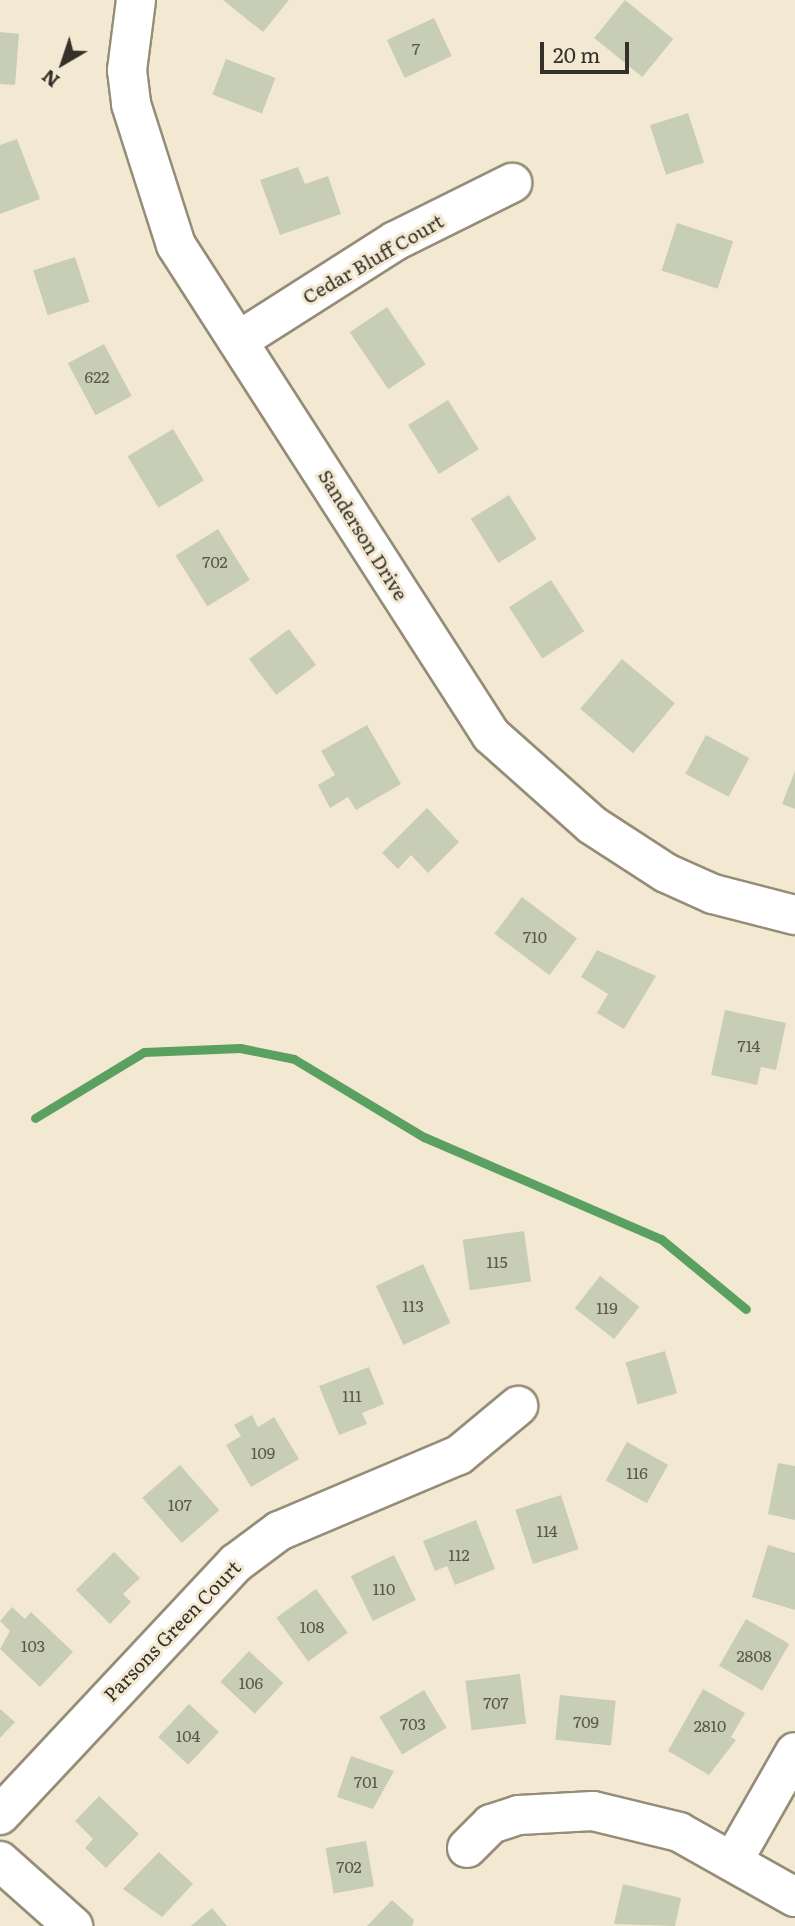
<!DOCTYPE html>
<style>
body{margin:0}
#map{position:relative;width:795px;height:1926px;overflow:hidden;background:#f3e9d3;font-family:Literata,serif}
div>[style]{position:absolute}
.stream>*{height:9px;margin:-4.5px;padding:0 4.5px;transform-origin:4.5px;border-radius:4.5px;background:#5aa061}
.building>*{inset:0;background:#c8cdb5;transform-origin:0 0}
.roads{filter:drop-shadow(2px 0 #968d78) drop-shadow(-2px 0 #968d78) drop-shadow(0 2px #968d78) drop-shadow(0 -2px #968d78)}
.minor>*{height:38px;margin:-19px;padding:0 19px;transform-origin:19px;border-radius:19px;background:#fff}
span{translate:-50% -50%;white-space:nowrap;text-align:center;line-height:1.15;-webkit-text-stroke:6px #f3e9d3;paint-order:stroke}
.number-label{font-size:16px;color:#5a584c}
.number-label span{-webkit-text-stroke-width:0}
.street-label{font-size:19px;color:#353129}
.north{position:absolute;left:28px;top:28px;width:70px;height:70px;-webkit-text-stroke:5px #f3e9d3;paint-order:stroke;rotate:219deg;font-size:19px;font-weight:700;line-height:28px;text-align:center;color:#353129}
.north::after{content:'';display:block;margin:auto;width:24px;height:32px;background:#353129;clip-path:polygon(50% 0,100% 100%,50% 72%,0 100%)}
.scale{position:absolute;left:540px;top:42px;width:89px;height:32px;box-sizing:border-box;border:4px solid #353129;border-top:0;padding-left:9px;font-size:21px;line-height:24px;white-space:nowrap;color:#353129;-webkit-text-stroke:5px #f3e9d3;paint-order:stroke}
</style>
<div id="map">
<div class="stream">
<div style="left:35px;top:1118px;width:127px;rotate:-31.2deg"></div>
<div style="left:144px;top:1052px;width:96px;rotate:-2.4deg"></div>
<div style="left:240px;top:1048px;width:55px;rotate:11.5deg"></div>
<div style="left:294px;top:1059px;width:152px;rotate:31deg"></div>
<div style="left:424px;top:1137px;width:258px;rotate:23.3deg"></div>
<div style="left:661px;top:1239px;width:110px;rotate:39.5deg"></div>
</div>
<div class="building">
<div style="clip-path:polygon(223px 0,289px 0,263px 32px)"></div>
<div style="left:625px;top:0;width:62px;height:49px;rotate:39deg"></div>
<div style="left:434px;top:18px;width:42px;height:52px;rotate:65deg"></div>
<div style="clip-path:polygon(0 32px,19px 34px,15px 85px,0 84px)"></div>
<div style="left:226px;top:59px;width:53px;height:38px;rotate:21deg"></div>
<div style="left:688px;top:113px;width:52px;height:40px;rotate:72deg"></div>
<div style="clip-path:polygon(17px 139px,40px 199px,0 214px,0 145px)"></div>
<div style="clip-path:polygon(298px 167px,305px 184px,328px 176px,341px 214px,280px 235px,260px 180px)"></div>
<div style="left:677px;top:223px;width:59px;height:50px;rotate:18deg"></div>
<div style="left:75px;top:257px;width:47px;height:44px;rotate:72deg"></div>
<div style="left:387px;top:307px;width:69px;height:45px;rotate:56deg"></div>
<div style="left:104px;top:344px;width:59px;height:41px;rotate:62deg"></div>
<div style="left:448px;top:400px;width:58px;height:47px;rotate:58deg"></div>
<div style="left:173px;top:429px;width:60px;height:53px;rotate:59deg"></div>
<div style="left:509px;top:495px;width:52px;height:45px;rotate:58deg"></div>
<div style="left:218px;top:529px;width:60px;height:50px;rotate:58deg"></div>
<div style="left:551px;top:580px;width:61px;height:50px;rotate:57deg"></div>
<div style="left:289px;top:629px;width:45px;height:50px;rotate:53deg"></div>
<div style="left:622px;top:659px;width:69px;height:65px;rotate:40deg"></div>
<div style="clip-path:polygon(367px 725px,401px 784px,356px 810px,348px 797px,330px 808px,318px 785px,335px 775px,321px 751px)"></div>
<div style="left:706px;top:735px;width:49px;height:44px;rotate:28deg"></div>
<div style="clip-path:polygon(795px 771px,795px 809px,782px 804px)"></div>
<div style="clip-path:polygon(427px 808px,459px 842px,428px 873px,411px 855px,398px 869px,382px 853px)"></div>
<div style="left:522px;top:897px;width:69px;height:46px;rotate:37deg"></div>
<div style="clip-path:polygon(597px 950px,656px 976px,624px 1029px,597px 1013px,608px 994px,581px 977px)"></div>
<div style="clip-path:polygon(725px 1010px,786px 1023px,776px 1070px,761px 1067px,757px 1085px,711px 1075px)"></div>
<div style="left:524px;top:1231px;width:51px;height:62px;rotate:82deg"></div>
<div style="left:423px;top:1264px;width:65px;height:52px;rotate:65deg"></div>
<div style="left:600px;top:1276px;width:50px;height:41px;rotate:38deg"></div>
<div style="left:665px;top:1351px;width:44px;height:41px;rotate:74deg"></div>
<div style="clip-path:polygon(369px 1367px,384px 1404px,362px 1413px,367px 1424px,339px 1435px,319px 1386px)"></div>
<div style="clip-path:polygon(252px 1415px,258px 1427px,274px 1417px,299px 1459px,251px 1487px,226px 1445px,241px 1436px,234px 1425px)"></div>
<div style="left:627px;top:1442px;width:47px;height:44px;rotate:29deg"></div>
<div style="clip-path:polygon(778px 1463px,795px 1466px,795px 1520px,768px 1514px)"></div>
<div style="left:180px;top:1465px;width:60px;height:50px;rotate:49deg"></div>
<div style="left:561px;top:1495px;width:57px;height:48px;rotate:72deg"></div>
<div style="clip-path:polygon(476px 1520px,495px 1569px,455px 1585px,447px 1566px,435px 1571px,423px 1541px)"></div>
<div style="clip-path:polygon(768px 1545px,795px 1553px,795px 1610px,752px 1597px)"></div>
<div style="clip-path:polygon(114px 1552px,140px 1578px,123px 1594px,131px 1602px,110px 1624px,76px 1590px)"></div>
<div style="left:394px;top:1555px;width:50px;height:48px;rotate:64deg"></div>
<div style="left:316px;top:1589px;width:54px;height:49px;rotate:54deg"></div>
<div style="clip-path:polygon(12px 1607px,25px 1619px,31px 1612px,73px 1652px,40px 1687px,0 1649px,10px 1631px,0 1621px)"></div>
<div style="left:746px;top:1619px;width:50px;height:54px;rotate:30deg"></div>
<div style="left:249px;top:1651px;width:47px;height:42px;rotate:43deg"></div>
<div style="left:520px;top:1674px;width:50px;height:55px;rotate:83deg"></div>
<div style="clip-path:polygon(703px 1689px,745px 1713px,731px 1737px,736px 1740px,709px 1775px,668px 1751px)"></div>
<div style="left:424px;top:1690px;width:44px;height:52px;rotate:59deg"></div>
<div style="left:560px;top:1695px;width:56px;height:45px;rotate:6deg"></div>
<div style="left:189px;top:1704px;width:41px;height:45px;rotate:43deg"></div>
<div style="clip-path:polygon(0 1709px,15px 1722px,0 1738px)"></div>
<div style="clip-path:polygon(351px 1756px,394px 1771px,373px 1809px,337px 1797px)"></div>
<div style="clip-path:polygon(99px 1796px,139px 1834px,106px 1868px,85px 1848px,93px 1839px,75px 1821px)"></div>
<div style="left:366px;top:1841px;width:46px;height:41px;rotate:80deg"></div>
<div style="clip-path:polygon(159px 1852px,193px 1884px,162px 1917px,123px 1889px)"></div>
<div style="clip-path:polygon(623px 1884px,681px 1898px,675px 1926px,614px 1924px)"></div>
<div style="clip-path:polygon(392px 1900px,414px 1920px,412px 1926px,367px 1926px)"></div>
<div style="clip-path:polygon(212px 1908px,227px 1926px,191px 1926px)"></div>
</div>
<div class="roads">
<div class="minor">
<div style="left:136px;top:0;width:71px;rotate:97.3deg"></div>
<div style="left:127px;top:70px;width:34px;rotate:83deg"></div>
<div style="left:131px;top:104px;width:148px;rotate:72.3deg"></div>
<div style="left:176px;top:245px;width:583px;rotate:57.26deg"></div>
<div style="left:491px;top:735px;width:135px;rotate:41.7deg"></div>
<div style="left:592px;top:825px;width:88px;rotate:33deg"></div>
<div style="left:666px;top:873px;width:51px;rotate:24.1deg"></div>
<div style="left:713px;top:894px;width:85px;rotate:14.4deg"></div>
<div style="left:238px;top:341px;width:186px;rotate:-32.5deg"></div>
<div style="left:395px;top:241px;width:131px;rotate:-26.4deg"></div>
<div style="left:0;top:1815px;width:345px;rotate:-46.9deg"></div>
<div style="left:236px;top:1563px;width:54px;rotate:-36.7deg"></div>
<div style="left:279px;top:1531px;width:195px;rotate:-22.9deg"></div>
<div style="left:459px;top:1455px;width:77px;rotate:-39.7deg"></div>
<div style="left:467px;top:1848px;width:34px;rotate:-45deg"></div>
<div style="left:491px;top:1824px;width:29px;rotate:-18deg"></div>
<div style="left:519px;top:1815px;width:74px;rotate:-3.1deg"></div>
<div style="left:593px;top:1811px;width:89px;rotate:13.7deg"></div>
<div style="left:679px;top:1832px;width:133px;rotate:29.3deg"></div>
<div style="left:734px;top:1859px;width:123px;rotate:-60.3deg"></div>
<div style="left:0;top:1861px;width:98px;rotate:41.7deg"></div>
</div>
</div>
<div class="number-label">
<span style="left:416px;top:48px">7</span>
<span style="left:97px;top:376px">622</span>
<span style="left:215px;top:561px">702</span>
<span style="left:535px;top:936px">710</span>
<span style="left:749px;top:1045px">714</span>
<span style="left:497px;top:1261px">115</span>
<span style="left:413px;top:1305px">113</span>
<span style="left:607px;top:1307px">119</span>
<span style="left:352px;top:1395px">111</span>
<span style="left:263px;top:1452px">109</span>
<span style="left:637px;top:1472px">116</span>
<span style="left:180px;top:1504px">107</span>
<span style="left:547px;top:1530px">114</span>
<span style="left:459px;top:1554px">112</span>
<span style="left:384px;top:1588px">110</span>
<span style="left:312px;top:1626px">108</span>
<span style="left:33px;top:1645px">103</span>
<span style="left:754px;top:1655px">2808</span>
<span style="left:251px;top:1682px">106</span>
<span style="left:496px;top:1702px">707</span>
<span style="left:586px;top:1721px">709</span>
<span style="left:413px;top:1723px">703</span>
<span style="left:710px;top:1725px">2810</span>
<span style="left:188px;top:1735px">104</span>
<span style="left:366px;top:1781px">701</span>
<span style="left:349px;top:1866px">702</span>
</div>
<div class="street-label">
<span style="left:373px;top:259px;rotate:-30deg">Cedar Bluff Court</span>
<span style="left:363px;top:535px;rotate:58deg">Sanderson Drive</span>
<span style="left:172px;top:1631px;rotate:-46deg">Parsons Green Court</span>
</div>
<div class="north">N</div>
<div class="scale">20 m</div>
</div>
